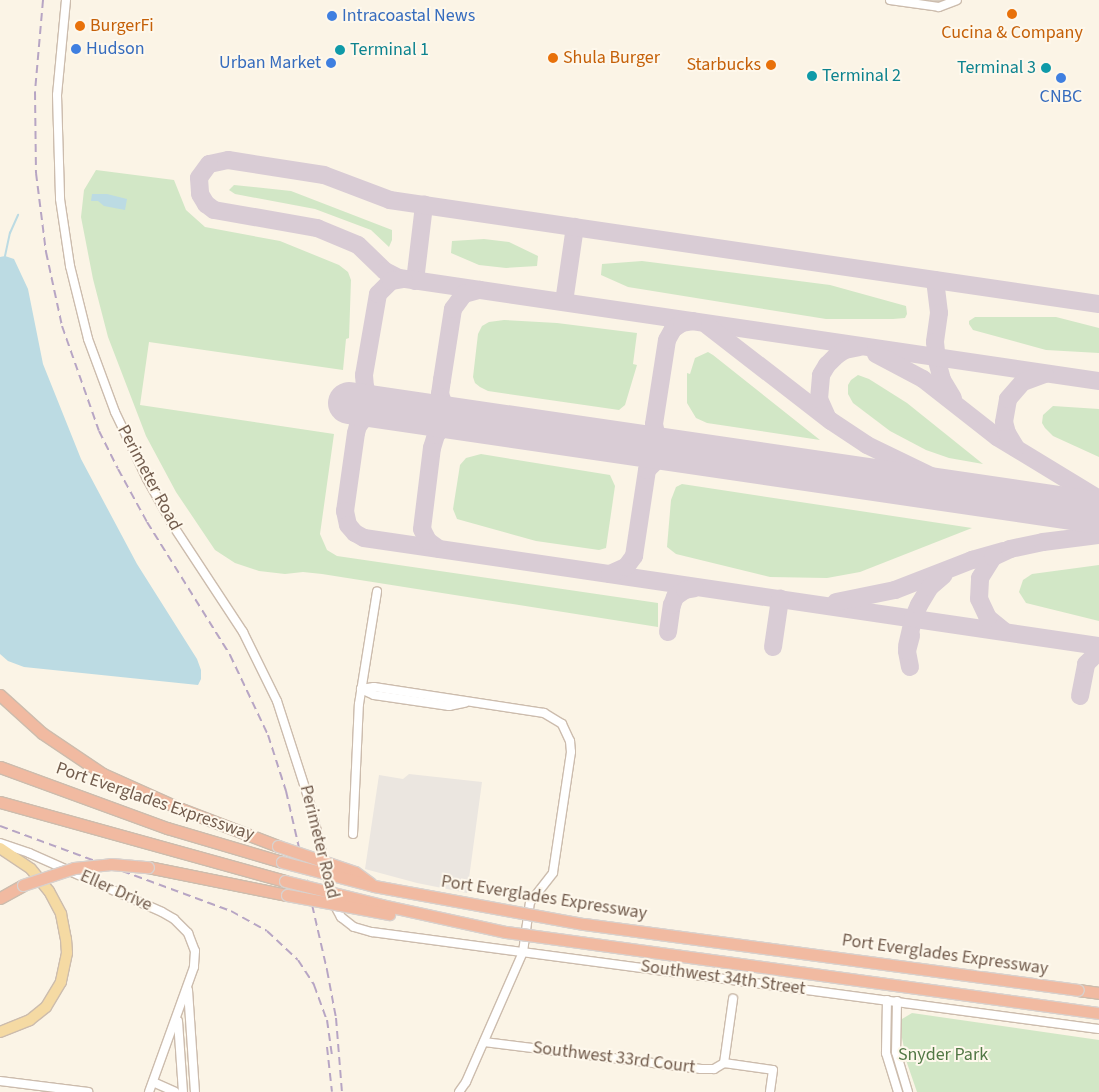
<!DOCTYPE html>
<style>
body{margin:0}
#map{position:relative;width:1099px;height:1092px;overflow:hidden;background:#fbf4e6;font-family:"Source Sans 3",sans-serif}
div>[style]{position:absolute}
.industrial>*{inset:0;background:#ebe6e0}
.green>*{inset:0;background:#d2e7c6}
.water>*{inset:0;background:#bcdbe3}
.stream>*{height:2px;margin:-1px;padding:0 1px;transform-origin:1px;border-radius:1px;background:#bcdbe3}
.taxiway>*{height:18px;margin:-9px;padding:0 9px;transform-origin:9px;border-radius:9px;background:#d9ccd5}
.runway>*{height:42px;margin:-21px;padding:0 21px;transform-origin:21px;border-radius:21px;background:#d9ccd5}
.minor-tunnel>*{height:8px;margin-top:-4px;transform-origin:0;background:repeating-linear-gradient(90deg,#d9cec0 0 8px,transparent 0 12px)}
.roads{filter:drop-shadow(1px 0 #ccbcad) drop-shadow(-1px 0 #ccbcad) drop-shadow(0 1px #ccbcad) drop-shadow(0 -1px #ccbcad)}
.minor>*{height:8px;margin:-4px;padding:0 4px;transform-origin:4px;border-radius:4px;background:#fff}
.major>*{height:10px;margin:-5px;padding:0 5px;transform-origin:5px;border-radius:5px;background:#f5daa3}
.highway>*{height:11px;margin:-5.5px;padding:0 5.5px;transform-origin:5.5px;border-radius:5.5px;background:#f1baa1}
.rail>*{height:2px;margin-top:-1px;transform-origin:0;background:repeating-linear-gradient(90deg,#b7a5c4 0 8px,transparent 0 13px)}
.bridges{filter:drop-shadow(1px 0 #d8d1cd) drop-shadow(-1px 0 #d8d1cd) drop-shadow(0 1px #d8d1cd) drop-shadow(0 -1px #d8d1cd)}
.highway-bridge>*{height:11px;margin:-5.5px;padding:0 5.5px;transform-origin:5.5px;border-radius:5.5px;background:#f1baa1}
.dots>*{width:14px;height:14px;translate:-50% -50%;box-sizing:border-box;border:2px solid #fef8ec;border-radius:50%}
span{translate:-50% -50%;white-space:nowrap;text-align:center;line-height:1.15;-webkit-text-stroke:4px #fef8ec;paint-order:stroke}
.shop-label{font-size:18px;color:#366cbe}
.left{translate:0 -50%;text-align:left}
.right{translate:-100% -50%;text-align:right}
.food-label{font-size:18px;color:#c56008}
.culture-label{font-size:18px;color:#0d838f}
.street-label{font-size:18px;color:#725c4d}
.park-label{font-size:18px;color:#527845}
</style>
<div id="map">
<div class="industrial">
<div style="clip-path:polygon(409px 774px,482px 782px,467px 893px,417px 883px,365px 869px,379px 775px,403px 779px)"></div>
</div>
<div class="green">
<div style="clip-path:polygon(96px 170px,174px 180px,186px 210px,205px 227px,280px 241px,339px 265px,348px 272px,351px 280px,349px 338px,346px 339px,343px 370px,149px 342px,140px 405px,334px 434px,320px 534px,327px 550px,337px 556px,658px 603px,658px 627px,322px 574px,303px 572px,285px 574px,259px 571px,235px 563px,215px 550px,176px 492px,146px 436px,108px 337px,93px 279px,81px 217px,84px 190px)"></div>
<div style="clip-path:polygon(234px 185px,291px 191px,392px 230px,392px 240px,389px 247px,371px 230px,315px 209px,235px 194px,229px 190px)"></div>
<div style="clip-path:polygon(484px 239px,509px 242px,538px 256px,537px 266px,506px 268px,479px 265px,451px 253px,452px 241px)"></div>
<div style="clip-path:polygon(642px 261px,830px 285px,906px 306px,907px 314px,905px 318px,893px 319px,826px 319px,628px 287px,601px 275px,602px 264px)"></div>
<div style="clip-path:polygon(975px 317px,1056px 317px,1099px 328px,1099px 353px,1046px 350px,973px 330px,969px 324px,969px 321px)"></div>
<div style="clip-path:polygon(504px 320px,557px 323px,637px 333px,633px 364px,637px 365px,625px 405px,619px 410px,488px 391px,480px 387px,475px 383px,473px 377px,478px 334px,482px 326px,489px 322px)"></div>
<div style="clip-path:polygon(708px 352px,713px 355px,820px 440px,707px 423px,696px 418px,687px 403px,687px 373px,690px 374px,695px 358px)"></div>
<div style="clip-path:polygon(858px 375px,869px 379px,907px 403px,983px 464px,949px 458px,926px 450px,890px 431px,853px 403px,848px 394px,848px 385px,851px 380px)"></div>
<div style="clip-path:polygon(1053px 406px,1099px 409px,1099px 457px,1053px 436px,1045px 428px,1042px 423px,1043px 415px)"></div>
<div style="clip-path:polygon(481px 454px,610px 475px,615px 486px,606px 548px,599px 550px,536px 541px,457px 519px,453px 509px,460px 465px,466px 458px)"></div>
<div style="clip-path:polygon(682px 484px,972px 528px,860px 572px,827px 578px,770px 577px,676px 554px,667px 547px,671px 500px,676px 487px)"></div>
<div style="clip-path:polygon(1099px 565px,1099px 621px,1026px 603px,1019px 592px,1023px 580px,1032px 574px)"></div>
<div style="clip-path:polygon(912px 1013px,1099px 1040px,1099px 1092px,917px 1092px,907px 1063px,902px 1038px,902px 1019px)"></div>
</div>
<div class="water">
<div style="clip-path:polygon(92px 194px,107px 194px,127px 199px,125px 210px,104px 206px,98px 201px,91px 201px)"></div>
<div style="clip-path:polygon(5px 256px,14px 259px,28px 289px,43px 364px,81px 459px,137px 564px,197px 659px,201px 670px,201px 679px,198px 685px,24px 667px,8px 661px,0 654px,0 257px)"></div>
</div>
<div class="stream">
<div style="left:5px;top:256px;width:24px;rotate:-78deg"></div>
<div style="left:10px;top:233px;width:20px;rotate:-66deg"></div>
</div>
<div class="taxiway">
<div style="left:935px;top:280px;width:33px;rotate:83deg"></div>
<div style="left:939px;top:313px;width:29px;rotate:98deg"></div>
<div style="left:935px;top:342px;width:19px;rotate:84deg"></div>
<div style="left:937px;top:361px;width:20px;rotate:75deg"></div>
<div style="left:942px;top:380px;width:21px;rotate:59deg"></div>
<div style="left:415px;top:281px;width:77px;rotate:-83.2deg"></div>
<div style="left:564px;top:302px;width:76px;rotate:-81.7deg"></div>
<div style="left:1099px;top:304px;width:717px;rotate:-171.66deg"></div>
<div style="left:390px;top:200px;width:71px;rotate:-159.3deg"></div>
<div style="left:324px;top:175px;width:97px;rotate:-171.1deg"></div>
<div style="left:228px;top:160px;width:19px;rotate:168deg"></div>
<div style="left:209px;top:164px;width:17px;rotate:126deg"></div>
<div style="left:199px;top:178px;width:16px;rotate:86deg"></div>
<div style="left:200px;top:194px;width:12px;rotate:59deg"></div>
<div style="left:206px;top:204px;width:10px;rotate:37deg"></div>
<div style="left:214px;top:210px;width:105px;rotate:9.9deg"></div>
<div style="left:317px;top:228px;width:44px;rotate:22.5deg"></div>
<div style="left:358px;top:245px;width:37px;rotate:44deg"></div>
<div style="left:385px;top:271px;width:16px;rotate:27deg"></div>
<div style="left:399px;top:278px;width:708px;rotate:8.37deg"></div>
<div style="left:708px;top:326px;width:155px;rotate:37.7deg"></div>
<div style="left:831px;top:421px;width:43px;rotate:33.7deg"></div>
<div style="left:867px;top:445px;width:73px;rotate:25.9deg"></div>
<div style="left:933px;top:477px;width:41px;rotate:18.4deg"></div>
<div style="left:972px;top:490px;width:51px;rotate:13.5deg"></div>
<div style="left:876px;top:354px;width:53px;rotate:28deg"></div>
<div style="left:923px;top:379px;width:94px;rotate:38.1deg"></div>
<div style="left:997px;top:437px;width:119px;rotate:31.3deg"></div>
<div style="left:387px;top:408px;width:22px;rotate:159deg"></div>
<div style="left:366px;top:416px;width:13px;rotate:129deg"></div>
<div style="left:358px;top:426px;width:7px;rotate:106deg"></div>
<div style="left:356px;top:433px;width:79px;rotate:98deg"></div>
<div style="left:345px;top:511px;width:14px;rotate:78deg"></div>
<div style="left:348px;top:525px;width:11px;rotate:49deg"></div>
<div style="left:355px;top:533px;width:10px;rotate:29deg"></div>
<div style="left:364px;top:538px;width:743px;rotate:8.36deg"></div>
<div style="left:387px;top:408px;width:18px;rotate:-151deg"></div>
<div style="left:371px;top:399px;width:13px;rotate:-117deg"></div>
<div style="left:365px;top:387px;width:12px;rotate:-95deg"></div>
<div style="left:364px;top:375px;width:82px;rotate:-80.2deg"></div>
<div style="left:378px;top:294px;width:18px;rotate:-45deg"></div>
<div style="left:391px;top:281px;width:13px;rotate:-9deg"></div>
<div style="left:827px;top:417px;width:20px;rotate:-114deg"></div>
<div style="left:819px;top:399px;width:24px;rotate:-85deg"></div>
<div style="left:821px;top:375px;width:12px;rotate:-59deg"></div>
<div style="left:827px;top:365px;width:14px;rotate:-45deg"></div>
<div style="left:837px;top:355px;width:9px;rotate:-32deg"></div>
<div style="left:845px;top:350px;width:14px;rotate:-12deg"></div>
<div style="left:463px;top:420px;width:17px;rotate:-147deg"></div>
<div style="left:449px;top:411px;width:8px;rotate:-130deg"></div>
<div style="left:444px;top:405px;width:12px;rotate:-110deg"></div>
<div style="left:440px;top:394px;width:14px;rotate:-82deg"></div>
<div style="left:442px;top:380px;width:72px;rotate:-81.2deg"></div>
<div style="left:453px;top:309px;width:19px;rotate:-54deg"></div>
<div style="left:464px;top:294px;width:16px;rotate:-15deg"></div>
<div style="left:1016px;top:448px;width:17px;rotate:-121deg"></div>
<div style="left:1007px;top:433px;width:11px;rotate:-105deg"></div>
<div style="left:1004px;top:422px;width:23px;rotate:-80deg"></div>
<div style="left:1008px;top:399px;width:23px;rotate:-49deg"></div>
<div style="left:1023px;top:382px;width:23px;rotate:-20deg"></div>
<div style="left:686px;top:452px;width:22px;rotate:-162deg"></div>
<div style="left:665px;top:445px;width:15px;rotate:-127deg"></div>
<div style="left:656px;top:433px;width:9px;rotate:-103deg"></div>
<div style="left:654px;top:424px;width:85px;rotate:-81.2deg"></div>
<div style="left:667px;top:340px;width:13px;rotate:-61deg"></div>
<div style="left:673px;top:329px;width:11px;rotate:-34deg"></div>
<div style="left:682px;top:323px;width:11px;rotate:-10deg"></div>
<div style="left:439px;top:549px;width:14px;rotate:-144deg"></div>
<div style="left:428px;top:541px;width:13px;rotate:-117deg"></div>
<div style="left:422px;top:529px;width:82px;rotate:-83deg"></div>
<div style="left:432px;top:448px;width:14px;rotate:-73deg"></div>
<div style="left:436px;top:435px;width:8px;rotate:-50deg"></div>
<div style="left:441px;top:429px;width:24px;rotate:-22deg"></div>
<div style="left:610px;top:574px;width:17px;rotate:-24deg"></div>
<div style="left:626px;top:567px;width:14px;rotate:-54deg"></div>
<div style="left:634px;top:556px;width:87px;rotate:-81.4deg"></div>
<div style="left:647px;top:470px;width:20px;rotate:-45deg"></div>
<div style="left:661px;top:456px;width:22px;rotate:-8deg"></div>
<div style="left:836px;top:602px;width:60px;rotate:-11.5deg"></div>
<div style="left:895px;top:590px;width:83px;rotate:-21.3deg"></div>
<div style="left:972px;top:560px;width:33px;rotate:-16deg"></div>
<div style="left:1004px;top:631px;width:21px;rotate:-141deg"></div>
<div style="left:988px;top:618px;width:21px;rotate:-115deg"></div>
<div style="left:979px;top:599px;width:21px;rotate:-87deg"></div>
<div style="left:980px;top:578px;width:25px;rotate:-58deg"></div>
<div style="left:993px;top:557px;width:19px;rotate:-25deg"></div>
<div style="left:1010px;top:549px;width:34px;rotate:-12deg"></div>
<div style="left:1043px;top:542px;width:56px;rotate:-7.1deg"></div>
<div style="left:668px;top:632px;width:27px;rotate:-82deg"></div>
<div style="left:672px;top:605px;width:9px;rotate:-69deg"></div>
<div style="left:675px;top:597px;width:12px;rotate:-35deg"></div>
<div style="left:685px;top:590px;width:10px;rotate:-11deg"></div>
<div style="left:907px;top:646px;width:28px;rotate:-77deg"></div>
<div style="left:913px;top:619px;width:15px;rotate:-67deg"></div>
<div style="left:919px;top:605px;width:21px;rotate:-59deg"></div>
<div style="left:930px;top:587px;width:18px;rotate:-41deg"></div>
<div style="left:773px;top:647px;width:49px;rotate:-81.7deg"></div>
<div style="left:910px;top:667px;width:16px;rotate:-101deg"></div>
<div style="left:907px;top:651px;width:16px;rotate:-75deg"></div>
<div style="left:1080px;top:696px;width:33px;rotate:-79deg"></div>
<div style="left:1086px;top:664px;width:18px;rotate:-45deg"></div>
</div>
<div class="runway">
<div style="left:349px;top:403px;width:758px;rotate:8.34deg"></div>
</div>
<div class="minor-tunnel">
<div style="left:918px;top:0;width:17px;rotate:7deg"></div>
<div style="left:935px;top:2px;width:11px;rotate:-10deg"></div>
</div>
<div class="roads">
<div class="minor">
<div style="left:66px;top:0;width:95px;rotate:95.4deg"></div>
<div style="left:57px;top:95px;width:104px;rotate:88.3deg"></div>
<div style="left:60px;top:199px;width:68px;rotate:81.5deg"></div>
<div style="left:70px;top:266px;width:75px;rotate:76.1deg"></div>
<div style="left:88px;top:339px;width:78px;rotate:69.7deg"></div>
<div style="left:115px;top:412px;width:74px;rotate:64.5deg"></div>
<div style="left:147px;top:479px;width:55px;rotate:60.6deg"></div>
<div style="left:174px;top:527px;width:126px;rotate:56.7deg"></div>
<div style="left:243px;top:632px;width:77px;rotate:63.8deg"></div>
<div style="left:277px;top:701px;width:110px;rotate:72.1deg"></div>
<div style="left:311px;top:806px;width:101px;rotate:76.8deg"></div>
<div style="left:334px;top:904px;width:15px;rotate:62deg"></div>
<div style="left:341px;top:917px;width:16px;rotate:38deg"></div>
<div style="left:354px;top:927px;width:19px;rotate:16deg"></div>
<div style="left:372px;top:932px;width:733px;rotate:7.6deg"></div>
<div style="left:890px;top:0;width:49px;rotate:8.1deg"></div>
<div style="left:939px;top:7px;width:19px;rotate:-21deg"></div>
<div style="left:361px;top:689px;width:13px;rotate:-9deg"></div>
<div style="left:374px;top:687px;width:172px;rotate:8.7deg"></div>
<div style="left:544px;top:713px;width:21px;rotate:31deg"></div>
<div style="left:562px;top:724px;width:19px;rotate:65deg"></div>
<div style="left:570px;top:741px;width:11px;rotate:85deg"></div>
<div style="left:571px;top:752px;width:122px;rotate:98.5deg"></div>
<div style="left:553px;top:873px;width:37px;rotate:128deg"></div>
<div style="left:530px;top:902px;width:50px;rotate:98deg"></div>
<div style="left:523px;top:952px;width:142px;rotate:113.7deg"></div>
<div style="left:466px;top:1082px;width:12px;rotate:125deg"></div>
<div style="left:361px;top:689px;width:14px;rotate:25deg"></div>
<div style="left:374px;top:695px;width:76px;rotate:8.3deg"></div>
<div style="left:449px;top:706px;width:16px;rotate:-11deg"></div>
<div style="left:353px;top:834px;width:130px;rotate:-87.4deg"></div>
<div style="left:359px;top:704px;width:114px;rotate:-80.9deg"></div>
<div style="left:0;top:843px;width:31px;rotate:19deg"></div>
<div style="left:29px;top:853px;width:145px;rotate:23.9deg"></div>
<div style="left:162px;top:912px;width:14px;rotate:30deg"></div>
<div style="left:174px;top:919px;width:20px;rotate:45deg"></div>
<div style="left:188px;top:933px;width:19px;rotate:69deg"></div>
<div style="left:195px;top:951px;width:16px;rotate:94deg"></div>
<div style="left:194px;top:967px;width:133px;rotate:109.8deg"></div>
<div style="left:188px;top:990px;width:102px;rotate:86.1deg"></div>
<div style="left:887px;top:1000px;width:53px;rotate:91.1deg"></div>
<div style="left:886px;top:1053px;width:41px;rotate:72.9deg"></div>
<div style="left:897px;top:1001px;width:51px;rotate:91.1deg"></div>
<div style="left:896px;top:1052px;width:42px;rotate:73.3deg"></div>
<div style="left:178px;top:1021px;width:71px;rotate:86deg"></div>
<div style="left:484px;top:1042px;width:219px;rotate:7.1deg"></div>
<div style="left:701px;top:1069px;width:13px"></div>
<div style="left:714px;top:1069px;width:12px;rotate:-31deg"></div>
<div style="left:724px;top:1063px;width:49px;rotate:8.1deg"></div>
<div style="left:773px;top:1070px;width:22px;rotate:98deg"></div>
<div style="left:724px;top:1063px;width:65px;rotate:-82deg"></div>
<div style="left:0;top:1081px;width:89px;rotate:7.1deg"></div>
<div style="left:153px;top:1082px;width:24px;rotate:24deg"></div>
</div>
<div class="major">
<div style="left:0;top:848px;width:37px;rotate:34deg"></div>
<div style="left:31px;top:869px;width:28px;rotate:51deg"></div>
<div style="left:49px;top:891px;width:26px;rotate:62deg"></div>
<div style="left:61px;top:914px;width:25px;rotate:79deg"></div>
<div style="left:66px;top:939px;width:14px;rotate:86deg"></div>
<div style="left:67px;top:953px;width:30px;rotate:102deg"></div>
<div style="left:61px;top:982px;width:29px;rotate:121deg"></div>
<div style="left:46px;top:1007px;width:21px;rotate:141deg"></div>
<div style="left:30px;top:1020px;width:32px;rotate:158deg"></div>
</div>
<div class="highway">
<div style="left:0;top:695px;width:57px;rotate:42.1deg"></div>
<div style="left:42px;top:733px;width:73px;rotate:33.9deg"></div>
<div style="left:103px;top:774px;width:85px;rotate:24.2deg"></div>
<div style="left:181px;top:809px;width:104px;rotate:20.9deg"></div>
<div style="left:0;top:767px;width:178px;rotate:20.1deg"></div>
<div style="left:167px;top:828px;width:120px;rotate:16.5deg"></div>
<div style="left:0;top:802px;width:296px;rotate:15.5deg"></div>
<div style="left:148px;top:867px;width:142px;rotate:11.4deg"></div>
<div style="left:0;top:898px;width:26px;rotate:-29deg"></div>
<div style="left:1078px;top:990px;width:21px;rotate:8deg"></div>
</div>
</div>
<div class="rail">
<div style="left:43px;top:0;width:92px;rotate:95deg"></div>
<div style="left:35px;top:92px;width:81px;rotate:89.3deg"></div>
<div style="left:36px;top:173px;width:80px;rotate:82.8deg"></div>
<div style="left:46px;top:252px;width:76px;rotate:77.8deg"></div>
<div style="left:62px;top:326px;width:111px;rotate:70.6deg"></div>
<div style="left:99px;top:431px;width:42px;rotate:63.4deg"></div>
<div style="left:118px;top:469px;width:60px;rotate:61.3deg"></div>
<div style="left:147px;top:522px;width:157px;rotate:58deg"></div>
<div style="left:230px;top:655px;width:89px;rotate:64.6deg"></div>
<div style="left:268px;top:735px;width:59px;rotate:72.2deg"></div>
<div style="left:286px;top:791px;width:184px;rotate:77.1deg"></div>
<div style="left:327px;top:970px;width:49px;rotate:79.4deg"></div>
<div style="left:336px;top:1018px;width:74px;rotate:85.4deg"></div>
<div style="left:0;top:826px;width:246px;rotate:20.2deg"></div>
<div style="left:231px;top:911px;width:41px;rotate:29.1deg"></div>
<div style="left:267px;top:931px;width:42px;rotate:43.1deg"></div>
<div style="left:298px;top:960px;width:30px;rotate:57deg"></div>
<div style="left:314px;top:985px;width:37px;rotate:70deg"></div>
<div style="left:327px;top:1020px;width:35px;rotate:82deg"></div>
<div style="left:327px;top:1047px;width:45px;rotate:83.7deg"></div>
</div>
<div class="bridges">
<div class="highway-bridge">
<div style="left:278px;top:846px;width:81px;rotate:18.7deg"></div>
<div style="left:355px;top:872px;width:19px;rotate:36deg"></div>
<div style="left:282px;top:862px;width:95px;rotate:14.6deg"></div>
<div style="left:374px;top:886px;width:213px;rotate:10.3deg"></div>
<div style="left:584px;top:924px;width:498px;rotate:7.6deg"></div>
<div style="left:285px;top:881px;width:100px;rotate:13.9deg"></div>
<div style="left:382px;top:905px;width:127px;rotate:12.3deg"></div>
<div style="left:506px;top:932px;width:599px;rotate:7.78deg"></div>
<div style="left:23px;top:885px;width:54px;rotate:-18.4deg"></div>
<div style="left:74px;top:868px;width:37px;rotate:-6deg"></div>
<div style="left:111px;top:864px;width:37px;rotate:5deg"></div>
<div style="left:287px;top:895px;width:104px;rotate:10.6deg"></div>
</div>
</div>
<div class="dots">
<div style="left:1012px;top:14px;background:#e8710a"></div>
<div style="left:332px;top:16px;background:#3f7fe0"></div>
<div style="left:80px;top:26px;background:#e8710a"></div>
<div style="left:76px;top:49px;background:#3f7fe0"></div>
<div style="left:340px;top:50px;background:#0f9aa8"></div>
<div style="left:553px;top:58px;background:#e8710a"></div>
<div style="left:331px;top:63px;background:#3f7fe0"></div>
<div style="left:771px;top:65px;background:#e8710a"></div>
<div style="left:1046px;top:68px;background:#0f9aa8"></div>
<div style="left:812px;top:76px;background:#0f9aa8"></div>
<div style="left:1061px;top:78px;background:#3f7fe0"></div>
</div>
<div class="shop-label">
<span class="left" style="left:342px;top:16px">Intracoastal News</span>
<span class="left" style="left:86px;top:49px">Hudson</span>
<span class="right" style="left:321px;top:63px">Urban Market</span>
<span style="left:1061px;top:97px">CNBC</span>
</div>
<div class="food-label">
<span class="left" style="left:90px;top:26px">BurgerFi</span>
<span style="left:1012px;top:33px">Cucina &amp; Company</span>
<span class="left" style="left:563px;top:58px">Shula Burger</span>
<span class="right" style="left:761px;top:65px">Starbucks</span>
</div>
<div class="culture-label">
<span class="left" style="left:350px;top:50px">Terminal 1</span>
<span class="right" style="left:1036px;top:68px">Terminal 3</span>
<span class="left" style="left:822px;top:76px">Terminal 2</span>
</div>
<div class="street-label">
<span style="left:149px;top:478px;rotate:62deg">Perimeter Road</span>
<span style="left:155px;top:802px;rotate:19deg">Port Everglades Expressway</span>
<span style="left:319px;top:842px;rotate:76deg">Perimeter Road</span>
<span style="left:116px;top:891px;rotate:24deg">Eller Drive</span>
<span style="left:544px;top:898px;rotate:9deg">Port Everglades Expressway</span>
<span style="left:945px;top:955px;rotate:8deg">Port Everglades Expressway</span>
<span style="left:723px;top:978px;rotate:8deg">Southwest 34th Street</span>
<span style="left:614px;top:1058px;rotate:7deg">Southwest 33rd Court</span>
</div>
<div class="park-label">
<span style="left:943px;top:1055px">Snyder Park</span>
</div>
</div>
